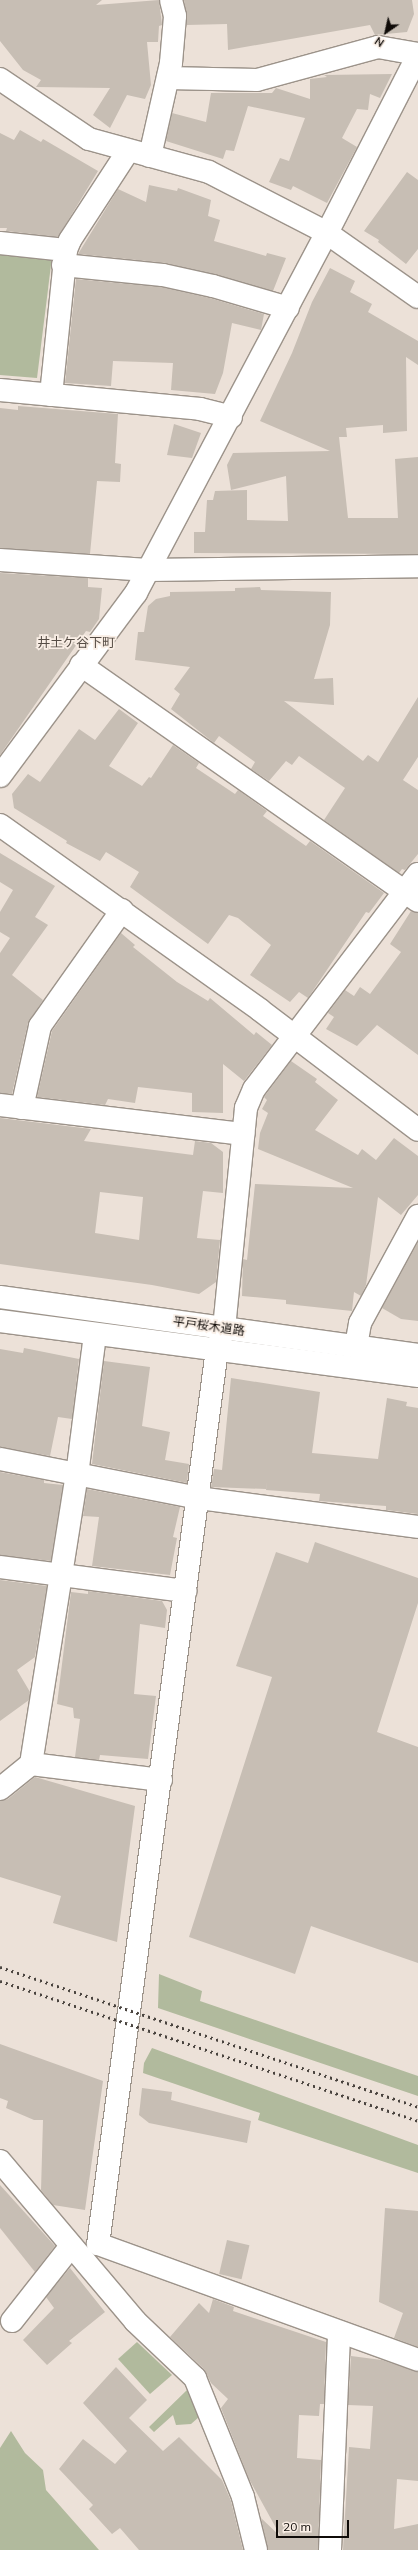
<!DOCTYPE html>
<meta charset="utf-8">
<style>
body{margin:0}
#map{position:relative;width:418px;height:2550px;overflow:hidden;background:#ece1d8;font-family:Mulish,"Noto Sans JP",sans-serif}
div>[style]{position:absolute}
.green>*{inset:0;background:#b1ba9d}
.building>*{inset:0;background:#c7beb4;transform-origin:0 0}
.roads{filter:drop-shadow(1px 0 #9c938a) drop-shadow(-1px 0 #9c938a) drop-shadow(0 1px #9c938a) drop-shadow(0 -1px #9c938a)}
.minor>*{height:22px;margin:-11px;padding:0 11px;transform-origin:11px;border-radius:11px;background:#fff}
.major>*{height:22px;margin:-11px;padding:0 11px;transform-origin:11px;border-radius:11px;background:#fff}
.rail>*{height:3px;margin-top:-1.5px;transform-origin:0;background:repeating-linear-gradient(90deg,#49433e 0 2px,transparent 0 6px)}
span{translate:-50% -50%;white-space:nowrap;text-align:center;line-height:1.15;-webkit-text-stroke:3.5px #f9eee5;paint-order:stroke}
.street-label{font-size:12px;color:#0f0b08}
.neighbourhood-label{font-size:13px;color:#564d45}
.north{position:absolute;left:366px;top:12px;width:40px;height:40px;-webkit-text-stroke:3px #f9eee5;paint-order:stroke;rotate:214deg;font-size:11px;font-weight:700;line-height:16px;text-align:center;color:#0f0b08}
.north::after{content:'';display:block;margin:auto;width:14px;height:18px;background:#0f0b08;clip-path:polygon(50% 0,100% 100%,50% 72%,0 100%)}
.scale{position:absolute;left:276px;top:2520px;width:73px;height:18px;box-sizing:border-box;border:2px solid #0f0b08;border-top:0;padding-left:5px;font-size:12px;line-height:14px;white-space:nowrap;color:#0f0b08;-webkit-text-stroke:3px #f9eee5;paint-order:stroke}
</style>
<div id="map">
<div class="green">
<div style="clip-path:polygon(0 252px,52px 257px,37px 378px,0 375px)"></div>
<div style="clip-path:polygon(159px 1974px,202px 1991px,200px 2001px,418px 2076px,418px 2096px,158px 2008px)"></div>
<div style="clip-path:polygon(152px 2048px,418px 2145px,418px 2173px,258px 2120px,260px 2113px,143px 2073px,144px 2063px)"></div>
<div style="clip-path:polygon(137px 2342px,172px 2375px,150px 2394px,118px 2359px)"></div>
<div style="clip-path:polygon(187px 2390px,199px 2417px,191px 2424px,176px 2425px,173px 2415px,154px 2432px,149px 2427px)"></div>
<div style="clip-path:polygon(11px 2431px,25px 2453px,43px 2470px,46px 2490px,99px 2550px,0 2550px,0 2448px)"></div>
</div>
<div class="building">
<div style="clip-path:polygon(0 0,102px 0,96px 5px,159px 0,162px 25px,159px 26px,158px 42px,147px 42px,151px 85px,145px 99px,127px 95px,110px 128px,93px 115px,110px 88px,36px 87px,41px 80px,23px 70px,0 41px)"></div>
<div style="clip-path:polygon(184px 0,412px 0,414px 14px,407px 32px,375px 35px,370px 25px,228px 50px,227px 24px,187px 25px)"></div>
<div style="clip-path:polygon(392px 74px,380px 98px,370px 94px,368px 110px,357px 109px,342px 138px,357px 147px,327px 203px,293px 186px,291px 190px,269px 182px,280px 158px,289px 161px,305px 118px,248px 106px,234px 151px,226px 150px,223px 159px,166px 141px,172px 113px,206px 122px,211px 93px,272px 93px,276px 88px,310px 99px,310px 79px,327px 77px,324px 75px)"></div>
<div style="clip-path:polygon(20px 130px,41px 142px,43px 139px,98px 171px,58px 237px,6px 231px,7px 228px,0 228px,0 133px,14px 140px)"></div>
<div style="clip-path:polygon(407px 172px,418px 180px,418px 249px,406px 264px,378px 242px,379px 240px,364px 231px)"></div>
<div style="clip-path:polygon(149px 185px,177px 191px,178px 188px,211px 200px,208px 216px,220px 220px,214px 241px,266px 256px,267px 253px,286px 258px,273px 291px,166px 263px,78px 254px,118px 189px,146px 202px)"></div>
<div style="clip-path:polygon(330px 268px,355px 281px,350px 292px,372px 304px,368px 312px,418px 341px,418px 365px,406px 357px,407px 431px,383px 433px,383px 425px,346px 428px,347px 437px,339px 437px,348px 518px,398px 518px,395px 459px,418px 457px,418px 554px,194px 553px,194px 532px,205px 532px,207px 500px,213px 500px,215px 491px,247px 490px,247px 520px,288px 521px,286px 476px,231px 490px,227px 465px,233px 453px,330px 451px,260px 421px,292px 353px,312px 302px)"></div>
<div style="clip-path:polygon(76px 279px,161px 287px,210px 298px,264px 314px,261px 330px,232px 323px,223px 373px,215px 394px,171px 390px,173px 363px,113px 361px,111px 386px,65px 383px)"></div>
<div style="clip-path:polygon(18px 406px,118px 414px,115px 463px,121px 464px,120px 482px,97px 481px,90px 554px,0 548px,0 408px,18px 410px)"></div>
<div style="clip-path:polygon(174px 424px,201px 433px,192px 458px,167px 455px)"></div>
<div style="clip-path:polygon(0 573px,88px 578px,88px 587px,102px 588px,99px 619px,90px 632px,86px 631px,0 755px)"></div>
<div style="clip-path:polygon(260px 587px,261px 590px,331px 592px,330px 625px,314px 679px,333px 678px,334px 705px,284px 701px,363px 761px,368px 755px,378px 762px,418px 697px,418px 757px,403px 780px,418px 790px,418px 854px,405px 870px,402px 869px,399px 873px,324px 820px,345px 788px,299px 756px,292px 765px,286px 761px,269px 781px,251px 769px,255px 762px,219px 736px,214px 743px,171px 709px,180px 694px,174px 689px,190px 667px,135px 660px,138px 632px,144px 632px,148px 606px,156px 599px,170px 596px,170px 592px,235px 591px,235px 588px)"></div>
<div style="clip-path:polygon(119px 709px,138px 723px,109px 766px,142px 786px,149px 777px,151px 778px,173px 745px,199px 763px,196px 768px,235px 794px,238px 790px,267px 811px,263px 816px,306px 846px,310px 841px,384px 893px,369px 913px,366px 912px,308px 998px,299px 992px,290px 1002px,250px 975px,271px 945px,238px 918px,229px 915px,208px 944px,130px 887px,139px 872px,106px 852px,100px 861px,66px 843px,67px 841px,14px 808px,12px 794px,28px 774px,40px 782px,79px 729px,95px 740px)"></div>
<div style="clip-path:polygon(0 853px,55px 886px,35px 917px,48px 925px,12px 975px,43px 1000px,28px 1023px,12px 1094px,0 1093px,0 953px,10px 938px,0 932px,0 912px,13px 890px,0 882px)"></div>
<div style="clip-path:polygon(411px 911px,418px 913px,418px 1055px,377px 1025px,357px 1046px,326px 1029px,334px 1017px,328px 1013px,345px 990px,354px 996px,360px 987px,370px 994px,401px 952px,390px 944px)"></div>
<div style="clip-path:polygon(121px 933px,135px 945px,133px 947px,177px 982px,208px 1001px,210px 998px,254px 1035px,256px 1032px,272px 1045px,244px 1081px,223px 1064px,223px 1113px,192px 1112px,192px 1093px,138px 1087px,135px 1103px,108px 1099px,105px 1105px,37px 1097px,52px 1031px)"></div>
<div style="clip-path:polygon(291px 1061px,317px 1079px,315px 1082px,338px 1100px,315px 1130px,358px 1155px,362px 1149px,376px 1160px,394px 1138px,418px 1156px,418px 1195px,401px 1215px,378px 1197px,366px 1285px,361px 1296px,354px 1292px,352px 1311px,286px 1304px,286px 1300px,242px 1296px,243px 1259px,247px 1260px,255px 1184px,353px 1188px,258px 1149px,260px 1133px,268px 1113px,262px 1109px,267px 1100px,264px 1097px)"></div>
<div style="clip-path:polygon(evenodd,0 1118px,91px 1129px,84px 1141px,193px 1155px,195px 1141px,211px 1143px,223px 1152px,223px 1193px,203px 1191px,197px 1238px,220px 1240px,216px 1282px,199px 1294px,152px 1285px,0 1264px,0 1118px,100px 1192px,143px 1197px,139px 1240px,95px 1233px,100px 1192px)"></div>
<div style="clip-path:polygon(418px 1242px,418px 1321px,401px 1319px,382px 1308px)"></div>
<div style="clip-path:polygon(24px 1348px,79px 1359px,72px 1419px,58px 1417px,50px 1456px,0 1447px,0 1349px,23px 1353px)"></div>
<div style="clip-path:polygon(104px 1361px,150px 1367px,142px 1426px,170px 1432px,165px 1460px,189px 1464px,187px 1483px,92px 1464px)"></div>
<div style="clip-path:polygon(231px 1378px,320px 1392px,312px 1453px,378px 1459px,387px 1398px,407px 1402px,406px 1406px,418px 1408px,418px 1514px,386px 1510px,386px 1506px,319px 1501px,320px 1494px,266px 1490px,267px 1481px,266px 1489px,211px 1487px,214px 1469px,222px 1470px)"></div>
<div style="clip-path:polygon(0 1472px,44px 1480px,44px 1483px,63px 1485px,51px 1561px,0 1555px)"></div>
<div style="clip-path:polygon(87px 1489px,180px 1507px,173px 1537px,177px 1538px,170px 1575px,92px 1566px,99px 1517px,83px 1516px)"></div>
<div style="clip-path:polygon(315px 1542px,418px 1578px,418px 1603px,377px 1732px,418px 1747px,418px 1963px,311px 1926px,295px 1974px,189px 1937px,272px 1677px,236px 1666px,276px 1552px,308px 1563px)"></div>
<div style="clip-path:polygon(0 1580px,47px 1586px,35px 1657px,17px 1670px,30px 1692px,29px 1700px,0 1721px)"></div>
<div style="clip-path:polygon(88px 1591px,162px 1601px,167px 1610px,165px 1628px,140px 1624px,134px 1694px,156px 1696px,148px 1759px,100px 1755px,99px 1760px,75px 1757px,80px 1719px,74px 1718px,73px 1708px,57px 1704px,71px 1592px,88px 1594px)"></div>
<div style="clip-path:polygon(35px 1777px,135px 1806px,117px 1942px,53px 1923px,61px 1896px,0 1877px,0 1801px,8px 1799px)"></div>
<div style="clip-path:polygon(0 2044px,103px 2081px,85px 2210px,53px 2205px,41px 2190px,43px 2120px,34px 2120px,6px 2108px,8px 2101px,0 2098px)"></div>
<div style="clip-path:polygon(142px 2088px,172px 2092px,171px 2100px,251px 2121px,247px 2143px,149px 2123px,139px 2115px)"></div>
<div style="clip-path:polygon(0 2185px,55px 2246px,35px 2272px,0 2228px)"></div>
<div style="clip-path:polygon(385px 2208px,418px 2211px,418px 2347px,394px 2338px,403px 2313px,379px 2302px)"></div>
<div style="left:227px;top:2240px;width:23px;height:35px;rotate:13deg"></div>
<div style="clip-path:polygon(70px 2268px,105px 2312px,69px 2341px,72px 2343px,47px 2365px,23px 2340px,54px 2308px,46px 2297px)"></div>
<div style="clip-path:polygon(213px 2299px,234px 2307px,233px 2311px,326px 2342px,324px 2404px,320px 2404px,319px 2416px,299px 2415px,297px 2458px,321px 2460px,318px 2550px,268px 2550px,261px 2518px,281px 2537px,249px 2479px,221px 2408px,228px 2399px,211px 2383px,204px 2369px,170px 2337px,199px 2303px,209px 2313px)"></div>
<div style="clip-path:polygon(351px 2356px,382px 2360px,418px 2372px,418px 2481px,397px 2479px,394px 2529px,418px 2524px,418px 2550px,343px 2550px,349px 2447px,370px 2449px,373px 2406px,348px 2405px)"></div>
<div style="clip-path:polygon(116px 2367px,147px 2400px,129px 2418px,163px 2451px,179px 2437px,222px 2480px,231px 2501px,243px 2550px,139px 2550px,120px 2528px,112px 2534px,89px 2509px,93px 2505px,59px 2469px,83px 2439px,115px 2464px,127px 2451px,83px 2403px)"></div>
</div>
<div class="roads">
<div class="minor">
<div style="left:168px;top:78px;width:89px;rotate:1.3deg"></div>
<div style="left:257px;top:80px;width:125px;rotate:-15.3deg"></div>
<div style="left:378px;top:47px;width:41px;rotate:9.9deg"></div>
<div style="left:0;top:79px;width:107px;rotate:34deg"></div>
<div style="left:89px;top:139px;width:124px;rotate:15.4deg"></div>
<div style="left:209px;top:172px;width:133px;rotate:27.3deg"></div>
<div style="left:327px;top:233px;width:111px;rotate:35.1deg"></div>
<div style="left:150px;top:156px;width:95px;rotate:-77.3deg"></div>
<div style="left:171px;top:63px;width:47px;rotate:-85.1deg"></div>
<div style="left:175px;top:16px;width:16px;rotate:-104deg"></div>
<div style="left:0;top:243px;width:66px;rotate:6.1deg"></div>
<div style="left:63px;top:265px;width:100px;rotate:5.7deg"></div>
<div style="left:163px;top:275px;width:51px;rotate:12.4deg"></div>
<div style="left:213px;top:286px;width:78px;rotate:16.3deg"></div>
<div style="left:0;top:390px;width:201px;rotate:5.4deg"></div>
<div style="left:200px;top:409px;width:32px;rotate:14deg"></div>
<div style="left:51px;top:395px;width:146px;rotate:-84.1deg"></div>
<div style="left:66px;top:250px;width:11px;rotate:-68deg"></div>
<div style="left:70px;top:240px;width:106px;rotate:-56.9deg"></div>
<div style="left:0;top:560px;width:148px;rotate:3.9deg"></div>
<div style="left:148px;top:570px;width:270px;rotate:-0.8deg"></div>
<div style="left:81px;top:665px;width:411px;rotate:35deg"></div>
<div style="left:0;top:776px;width:228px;rotate:-53.4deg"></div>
<div style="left:136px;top:593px;width:408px;rotate:-62.1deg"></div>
<div style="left:327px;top:233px;width:200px;rotate:-62.9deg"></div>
<div style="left:0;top:825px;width:319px;rotate:35.4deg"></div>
<div style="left:260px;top:1010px;width:198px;rotate:37.2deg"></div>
<div style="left:418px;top:874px;width:270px;rotate:127.3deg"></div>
<div style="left:254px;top:1089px;width:21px;rotate:113deg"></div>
<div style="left:246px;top:1108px;width:221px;rotate:95.7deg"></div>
<div style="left:224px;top:1328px;width:23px;rotate:108deg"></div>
<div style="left:217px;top:1350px;width:902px;rotate:97.58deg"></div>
<div style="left:98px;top:2244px;width:340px;rotate:19.9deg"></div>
<div style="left:0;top:1105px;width:245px;rotate:6.8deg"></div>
<div style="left:22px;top:1108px;width:84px;rotate:-77.6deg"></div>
<div style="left:40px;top:1026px;width:142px;rotate:-54.7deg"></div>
<div style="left:356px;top:1346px;width:23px;rotate:-80deg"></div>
<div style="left:360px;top:1323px;width:122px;rotate:-61.5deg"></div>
<div style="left:0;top:1459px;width:203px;rotate:11.1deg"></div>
<div style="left:199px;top:1498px;width:221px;rotate:7.5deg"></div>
<div style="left:0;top:1567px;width:187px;rotate:7.4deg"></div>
<div style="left:31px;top:1764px;width:131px;rotate:7deg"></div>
<div style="left:0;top:1789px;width:40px;rotate:-39deg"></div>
<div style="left:31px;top:1764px;width:293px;rotate:-81deg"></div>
<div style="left:77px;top:1475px;width:141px;rotate:-82.7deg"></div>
<div style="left:0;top:2161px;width:209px;rotate:49.8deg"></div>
<div style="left:135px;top:2321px;width:83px;rotate:43.5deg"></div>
<div style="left:195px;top:2378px;width:128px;rotate:68deg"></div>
<div style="left:243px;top:2497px;width:55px;rotate:76.2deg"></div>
<div style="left:12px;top:2321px;width:95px;rotate:-51.8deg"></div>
<div style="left:330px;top:2550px;width:218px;rotate:-87.6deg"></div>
</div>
<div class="major">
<div style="left:0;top:1297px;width:422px;rotate:7.9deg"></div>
<div style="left:0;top:1321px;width:422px;rotate:7.5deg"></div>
</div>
</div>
<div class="rail">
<div style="left:0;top:1967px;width:441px;rotate:18.5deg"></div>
<div style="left:0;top:1981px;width:441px;rotate:18.5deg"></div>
</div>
<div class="street-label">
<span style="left:209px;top:1326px;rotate:8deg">平戸桜木道路</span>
</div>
<div class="neighbourhood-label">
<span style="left:76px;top:642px">井土ケ谷下町</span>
</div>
<div class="north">N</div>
<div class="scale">20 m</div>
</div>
